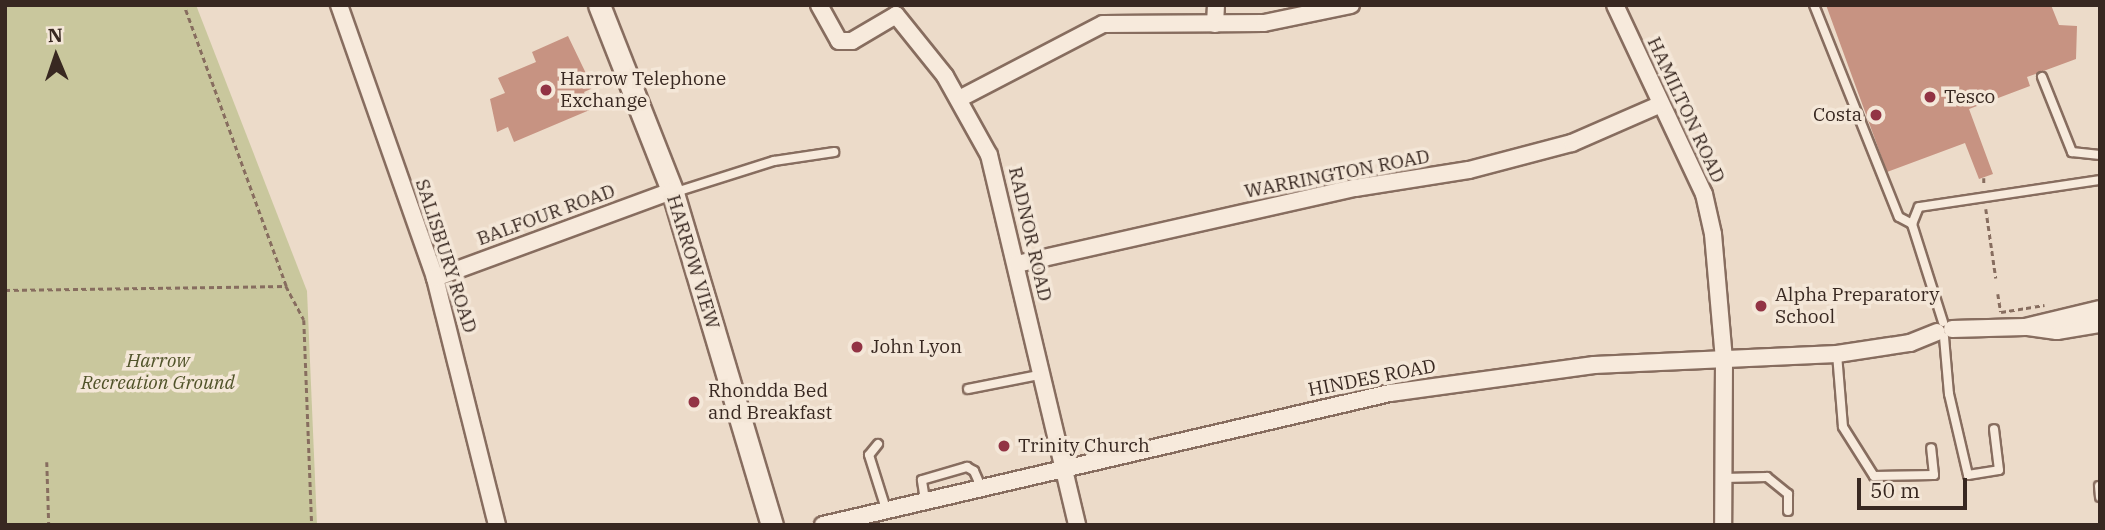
<!DOCTYPE html>
<style>
body{margin:0}
#map{position:relative;width:2105px;height:530px;overflow:hidden;background:#ecdbc9;font-family:"IBM Plex Serif",serif}
div>[style]{position:absolute}
.green>*{inset:0;background:#c9c79d}
.building>*{inset:0;background:#c79382}
.path>*{height:2.5px;margin-top:-1.25px;transform-origin:0;background:repeating-linear-gradient(90deg,#876d5f 0 5px,transparent 0 8.5px)}
.roads{filter:drop-shadow(2px 0 #876d5f) drop-shadow(-2px 0 #876d5f) drop-shadow(0 2px #876d5f) drop-shadow(0 -2px #876d5f)}
.lane>*{height:8px;margin:-4px;padding:0 4px;transform-origin:4px;border-radius:4px;background:#f7eadc}
.street>*{height:16px;margin:-8px;padding:0 8px;transform-origin:8px;border-radius:8px;background:#f7eadc}
.secondary>*{height:21px;margin:-10.5px;padding:0 10.5px;transform-origin:10.5px;border-radius:10.5px;background:#f7eadc}
.dots>*{width:19px;height:19px;translate:-50% -50%;box-sizing:border-box;border:4px solid #f4e7d8;border-radius:50%}
span{translate:-50% -50%;white-space:nowrap;text-align:center;line-height:1.15;-webkit-text-stroke:7px #f4e7d8;paint-order:stroke}
.poi-label{font-size:19px;color:#382821}
.left{translate:0 -50%;text-align:left}
.right{translate:-100% -50%;text-align:right}
.street-label{font-size:19px;color:#382821}
.park-label{font-size:19px;color:#505329;font-style:italic}
.frame{position:absolute;inset:0;border:7px solid #382821;pointer-events:none}
.north{position:absolute;left:21px;top:21px;width:70px;height:70px;-webkit-text-stroke:5px #f4e7d8;paint-order:stroke;rotate:358deg;font-size:19px;font-weight:700;line-height:28px;text-align:center;color:#382821}
.north::after{content:'';display:block;margin:auto;width:24px;height:32px;background:#382821;clip-path:polygon(50% 0,100% 100%,50% 72%,0 100%)}
.scale{position:absolute;left:1857px;top:478px;width:110px;height:32px;box-sizing:border-box;border:4px solid #382821;border-top:0;padding-left:9px;font-size:21px;line-height:24px;white-space:nowrap;color:#382821;-webkit-text-stroke:5px #f4e7d8;paint-order:stroke}
</style>
<div id="map">
<div class="green">
<div style="clip-path:polygon(5px 5px,196px 5px,307px 291px,317px 525px,5px 525px)"></div>
</div>
<div class="building">
<div style="clip-path:polygon(1826px 5px,2051px 5px,2059px 25px,2077px 26px,2076px 59px,2027px 77px,2030px 86px,1969px 109px,1993px 174px,1979px 179px,1965px 143px,1887px 172px)"></div>
<div style="clip-path:polygon(568px 36px,593px 88px,584px 92px,592px 109px,514px 142px,508px 127px,497px 132px,490px 99px,505px 93px,498px 78px,536px 62px,532px 52px)"></div>
</div>
<div class="path">
<div style="left:1984px;top:178px;width:7px;rotate:90deg"></div>
<div style="left:1986px;top:209px;width:70px;rotate:81.8deg"></div>
<div style="left:286px;top:286px;width:38px;rotate:62deg"></div>
<div style="left:304px;top:320px;width:205px;rotate:87.8deg"></div>
<div style="left:5px;top:290px;width:281px;rotate:-0.8deg"></div>
<div style="left:286px;top:286px;width:299px;rotate:-110deg"></div>
<div style="left:1998px;top:294px;width:18px;rotate:81deg"></div>
<div style="left:2001px;top:312px;width:44px;rotate:-9.2deg"></div>
<div style="left:47px;top:462px;width:63px;rotate:88.2deg"></div>
</div>
<div class="roads">
<div class="lane">
<div style="left:1814px;top:5px;width:228px;rotate:68.2deg"></div>
<div style="left:1899px;top:217px;width:15px;rotate:28deg"></div>
<div style="left:2042px;top:77px;width:81px;rotate:68.2deg"></div>
<div style="left:2072px;top:152px;width:28px;rotate:6deg"></div>
<div style="left:676px;top:192px;width:103px;rotate:-17.6deg"></div>
<div style="left:774px;top:161px;width:61px;rotate:-8.5deg"></div>
<div style="left:1943px;top:322px;width:103px;rotate:-107.6deg"></div>
<div style="left:1912px;top:224px;width:18px;rotate:-68deg"></div>
<div style="left:1919px;top:207px;width:183px;rotate:-8.5deg"></div>
<div style="left:1944px;top:337px;width:57px;rotate:85deg"></div>
<div style="left:1949px;top:394px;width:83px;rotate:76.8deg"></div>
<div style="left:1968px;top:475px;width:31px;rotate:-9deg"></div>
<div style="left:1999px;top:470px;width:41px;rotate:-97deg"></div>
<div style="left:1837px;top:354px;width:73px;rotate:85.3deg"></div>
<div style="left:1843px;top:427px;width:58px;rotate:57.7deg"></div>
<div style="left:1874px;top:476px;width:60px;rotate:-1deg"></div>
<div style="left:1934px;top:475px;width:27px;rotate:-96deg"></div>
<div style="left:968px;top:389px;width:72px;rotate:-11.2deg"></div>
<div style="left:878px;top:444px;width:14px;rotate:129deg"></div>
<div style="left:869px;top:455px;width:57px;rotate:72.5deg"></div>
<div style="left:1723px;top:478px;width:44px;rotate:-1.3deg"></div>
<div style="left:1767px;top:477px;width:27px;rotate:39deg"></div>
<div style="left:1788px;top:494px;width:17px;rotate:90deg"></div>
<div style="left:2099px;top:486px;width:11px;rotate:85deg"></div>
<div style="left:925px;top:500px;width:20px;rotate:-99deg"></div>
<div style="left:922px;top:480px;width:47px;rotate:-16.1deg"></div>
<div style="left:967px;top:467px;width:8px;rotate:30deg"></div>
<div style="left:974px;top:471px;width:17px;rotate:66deg"></div>
</div>
<div class="street">
<div style="left:339px;top:5px;width:289px;rotate:70.6deg"></div>
<div style="left:435px;top:278px;width:255px;rotate:75.9deg"></div>
<div style="left:819px;top:5px;width:41px;rotate:60.9deg"></div>
<div style="left:839px;top:41px;width:13px"></div>
<div style="left:852px;top:41px;width:51px;rotate:-30.6deg"></div>
<div style="left:896px;top:15px;width:78px;rotate:51.2deg"></div>
<div style="left:945px;top:76px;width:90px;rotate:60.9deg"></div>
<div style="left:989px;top:155px;width:380px;rotate:76.6deg"></div>
<div style="left:1615px;top:5px;width:209px;rotate:64.8deg"></div>
<div style="left:1704px;top:194px;width:41px;rotate:77.3deg"></div>
<div style="left:1713px;top:234px;width:127px;rotate:85deg"></div>
<div style="left:1724px;top:361px;width:164px;rotate:90.3deg"></div>
<div style="left:1215px;top:24px;width:19px;rotate:-87deg"></div>
<div style="left:959px;top:99px;width:162px;rotate:-27.5deg"></div>
<div style="left:1103px;top:24px;width:161px;rotate:-0.4deg"></div>
<div style="left:1264px;top:23px;width:89px;rotate:-11.7deg"></div>
<div style="left:1017px;top:264px;width:346px;rotate:-12.7deg"></div>
<div style="left:1355px;top:188px;width:115px;rotate:-9deg"></div>
<div style="left:1469px;top:170px;width:106px;rotate:-14.7deg"></div>
<div style="left:1572px;top:143px;width:95px;rotate:-23.6deg"></div>
<div style="left:435px;top:278px;width:252px;rotate:-20.2deg"></div>
<div style="left:2028px;top:327px;width:29px;rotate:8deg"></div>
<div style="left:2057px;top:331px;width:44px;rotate:-9.2deg"></div>
<div style="left:1952px;top:329px;width:73px;rotate:-1.6deg"></div>
<div style="left:2025px;top:327px;width:77px;rotate:-13.5deg"></div>
<div style="left:823px;top:525px;width:582px;rotate:-13.11deg"></div>
<div style="left:1390px;top:393px;width:206px;rotate:-7.8deg"></div>
<div style="left:1594px;top:365px;width:243px;rotate:-2.6deg"></div>
<div style="left:1837px;top:354px;width:74px;rotate:-8.6deg"></div>
<div style="left:1910px;top:343px;width:29px;rotate:-22deg"></div>
</div>
<div class="secondary">
<div style="left:599px;top:5px;width:202px;rotate:68.5deg"></div>
<div style="left:673px;top:193px;width:346px;rotate:73.4deg"></div>
</div>
</div>
<div class="dots">
<div style="left:546px;top:90px;background:#923344"></div>
<div style="left:1930px;top:97px;background:#923344"></div>
<div style="left:1876px;top:115px;background:#923344"></div>
<div style="left:1761px;top:306px;background:#923344"></div>
<div style="left:857px;top:347px;background:#923344"></div>
<div style="left:694px;top:402px;background:#923344"></div>
<div style="left:1004px;top:446px;background:#923344"></div>
</div>
<div class="poi-label">
<span class="left" style="left:560px;top:90px">Harrow Telephone<br>Exchange</span>
<span class="left" style="left:1944px;top:97px">Tesco</span>
<span class="right" style="left:1862px;top:115px">Costa</span>
<span class="left" style="left:1775px;top:306px">Alpha Preparatory<br>School</span>
<span class="left" style="left:871px;top:347px">John Lyon</span>
<span class="left" style="left:708px;top:402px">Rhondda Bed<br>and Breakfast</span>
<span class="left" style="left:1018px;top:446px">Trinity Church</span>
</div>
<div class="street-label">
<span style="left:1686px;top:110px;rotate:65deg">HAMILTON ROAD</span>
<span style="left:1337px;top:174px;rotate:-11deg">WARRINGTON ROAD</span>
<span style="left:546px;top:215px;rotate:-20deg">BALFOUR ROAD</span>
<span style="left:1030px;top:234px;rotate:77deg">RADNOR ROAD</span>
<span style="left:446px;top:256px;rotate:72deg">SALISBURY ROAD</span>
<span style="left:693px;top:262px;rotate:73deg">HARROW VIEW</span>
<span style="left:1372px;top:378px;rotate:-11deg">HINDES ROAD</span>
</div>
<div class="park-label">
<span style="left:158px;top:372px">Harrow<br>Recreation Ground</span>
</div>
<div class="frame"></div>
<div class="north">N</div>
<div class="scale">50 m</div>
</div>
